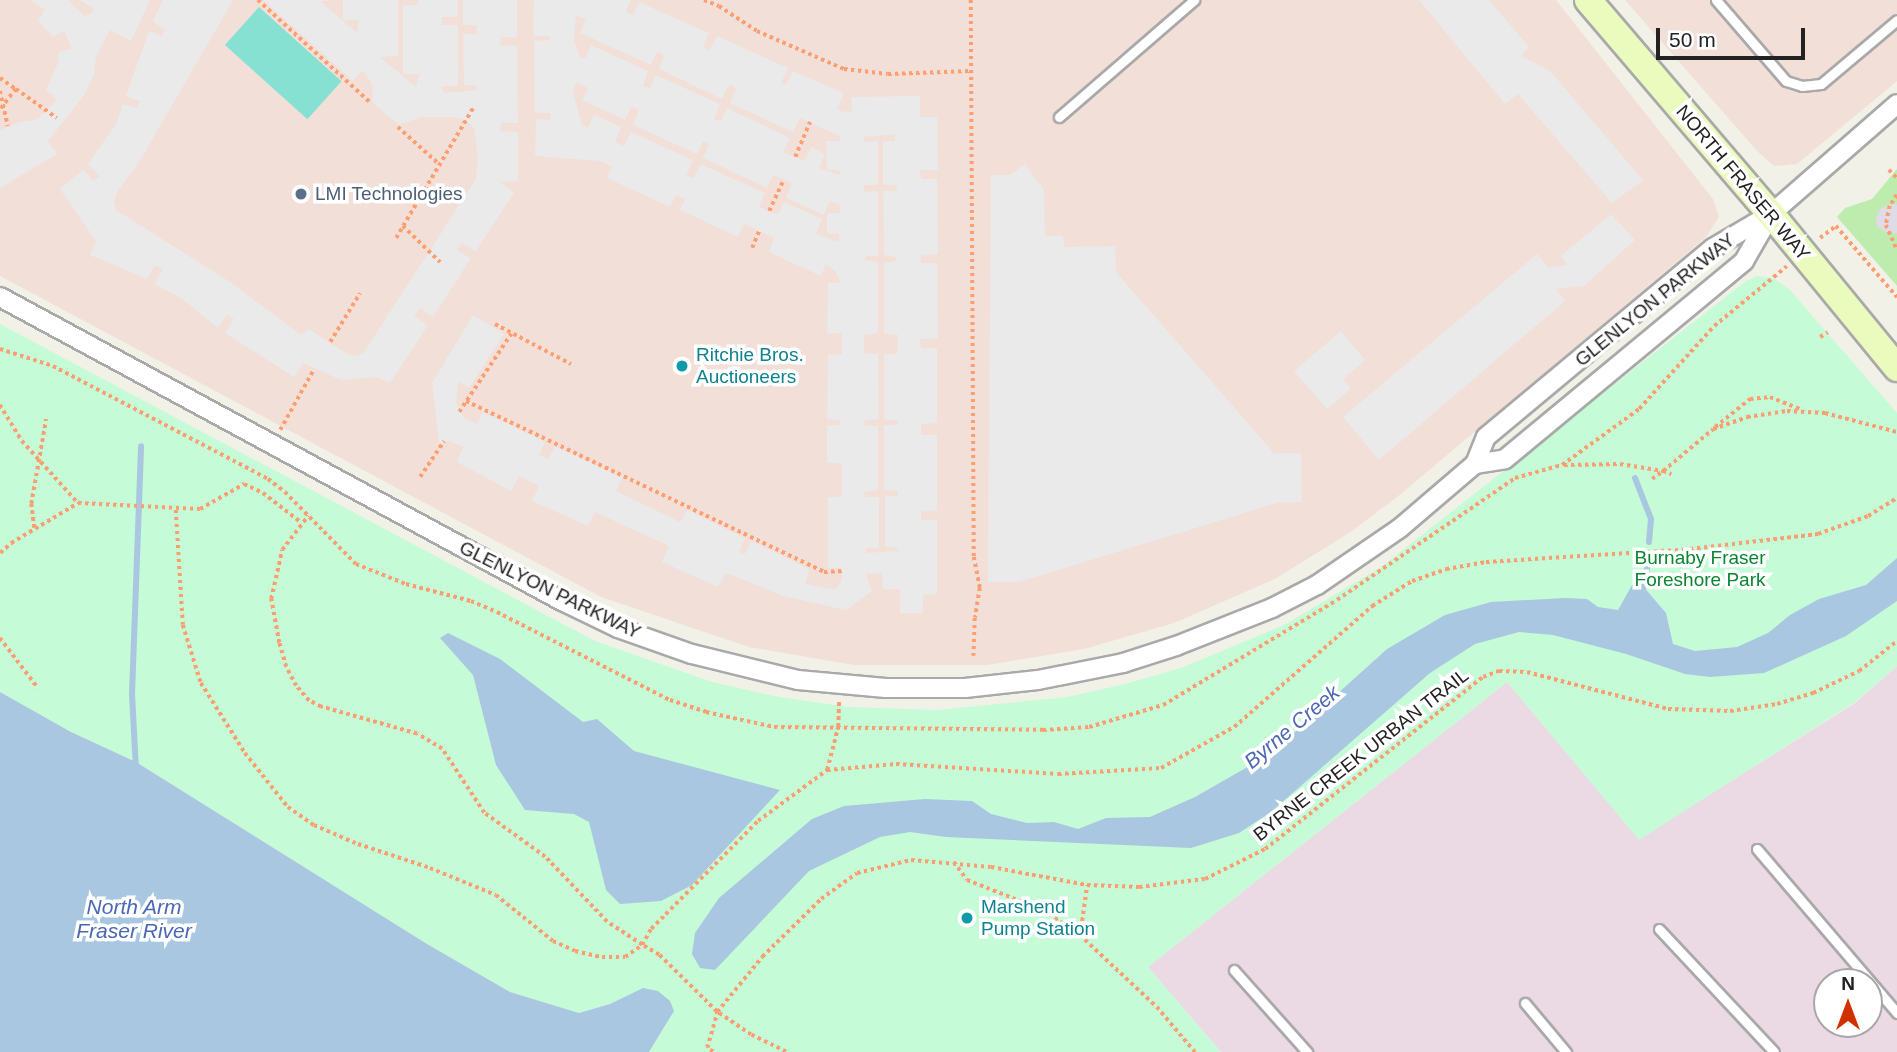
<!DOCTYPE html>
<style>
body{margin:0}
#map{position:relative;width:1897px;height:1052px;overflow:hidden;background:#f2f1e8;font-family:Arial,sans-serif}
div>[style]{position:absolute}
.commercial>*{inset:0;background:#f2dfd8}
.industrial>*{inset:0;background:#ebdae4}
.grass>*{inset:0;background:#beecae}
.park>*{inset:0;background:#c6fbd7}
.pitch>*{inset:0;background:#86e1d3;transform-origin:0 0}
.parking>*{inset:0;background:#eaeaea}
.plaza>*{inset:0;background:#dfdce8}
.water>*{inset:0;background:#a9c7e0}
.stream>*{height:6px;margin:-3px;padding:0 3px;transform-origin:3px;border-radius:3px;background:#a9c7e0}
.path>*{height:3.5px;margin-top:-1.75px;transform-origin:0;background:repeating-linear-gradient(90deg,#fc9e6f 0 3.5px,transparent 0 7px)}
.roads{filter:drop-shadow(2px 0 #a9a9a9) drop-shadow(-2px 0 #a9a9a9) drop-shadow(0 2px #a9a9a9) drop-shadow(0 -2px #a9a9a9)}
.lane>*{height:9px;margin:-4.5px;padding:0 4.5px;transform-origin:4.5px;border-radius:4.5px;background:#fff}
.street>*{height:18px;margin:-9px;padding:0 9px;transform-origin:9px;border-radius:9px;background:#fff}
.secondary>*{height:26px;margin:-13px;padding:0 13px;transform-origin:13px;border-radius:13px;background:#eafbbd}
.dots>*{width:19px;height:19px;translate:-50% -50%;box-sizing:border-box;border:4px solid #fff;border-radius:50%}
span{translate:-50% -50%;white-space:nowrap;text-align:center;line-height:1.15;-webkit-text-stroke:7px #fff;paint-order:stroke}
.street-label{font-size:19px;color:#222}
.service-label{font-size:19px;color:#4e5e75}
.left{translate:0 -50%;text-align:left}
.culture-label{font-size:19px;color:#0d838f}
.park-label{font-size:19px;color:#0a8531}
.water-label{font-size:21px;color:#4b67b4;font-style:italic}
.north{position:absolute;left:1813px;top:968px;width:70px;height:70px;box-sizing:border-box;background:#fff;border:2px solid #a7a7a7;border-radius:50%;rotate:0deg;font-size:19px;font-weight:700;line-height:28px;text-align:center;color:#222}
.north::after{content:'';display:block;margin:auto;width:24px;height:32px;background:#d33000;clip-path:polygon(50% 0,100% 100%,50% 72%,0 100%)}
.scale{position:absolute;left:1656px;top:28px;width:149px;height:32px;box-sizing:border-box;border:4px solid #222;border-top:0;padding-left:9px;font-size:21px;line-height:24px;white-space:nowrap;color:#222;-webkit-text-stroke:5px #fff;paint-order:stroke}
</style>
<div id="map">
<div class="commercial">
<div style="clip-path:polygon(0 0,1556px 0,1713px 199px,1719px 217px,1706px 237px,1402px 493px,1352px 531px,1275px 579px,1174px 623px,1084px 649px,987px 665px,854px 665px,749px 647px,601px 597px,0 276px)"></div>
<div style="clip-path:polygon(1625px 0,1897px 0,1897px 81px,1797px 164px,1774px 166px,1757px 151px)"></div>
</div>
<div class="industrial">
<div style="clip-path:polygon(evenodd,1897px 666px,1897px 1052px,1221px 1052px,1148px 967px,1507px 682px,1639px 839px,1855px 703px,1897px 666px,1827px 982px,1869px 982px,1869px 1024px,1827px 1024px,1827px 982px)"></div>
</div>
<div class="grass">
<div style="clip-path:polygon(1897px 169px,1897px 286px,1837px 217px,1845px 208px,1872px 199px)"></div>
</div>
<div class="park">
<div style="clip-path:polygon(1757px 276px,1773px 278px,1789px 289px,1897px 413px,1897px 666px,1855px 702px,1639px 840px,1507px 682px,1148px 967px,1221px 1052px,649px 1052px,666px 1025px,643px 988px,610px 1004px,579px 1013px,510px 992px,427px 944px,136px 762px,71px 732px,0 692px,0 324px,595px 641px,712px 682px,779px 697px,850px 707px,937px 710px,1067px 697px,1125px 684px,1181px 668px,1284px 625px,1381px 567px,1746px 281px)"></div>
</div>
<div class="pitch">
<div style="left:259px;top:7px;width:111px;height:51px;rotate:42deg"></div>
</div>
<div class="parking">
<div style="clip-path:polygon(31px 0,68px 0,84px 16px,91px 14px,94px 9px,80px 0,150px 0,131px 41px,110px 30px,96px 56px,94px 75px,84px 95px,48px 141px,57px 154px,0 188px,0 131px,19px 122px,35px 120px,47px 111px,57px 99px,46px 90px,58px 63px,59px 52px,72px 49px,64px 31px,53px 37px,38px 21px,45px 10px)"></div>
<div style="clip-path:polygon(163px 0,233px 0,141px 159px,117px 192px,114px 201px,116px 210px,227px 280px,301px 335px,309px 329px,347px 354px,357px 356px,364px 352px,476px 179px,478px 157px,474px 128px,466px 120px,454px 117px,422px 117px,399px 125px,372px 102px,373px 87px,366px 74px,362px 71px,353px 81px,263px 0,337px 0,320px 1px,357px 33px,359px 20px,343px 20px,343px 0,398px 0,398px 56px,380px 57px,416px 87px,419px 74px,403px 74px,403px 5px,418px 5px,419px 0,458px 0,458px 17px,442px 17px,442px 25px,458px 25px,458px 86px,441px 86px,444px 93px,477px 90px,476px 85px,464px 85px,463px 34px,477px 34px,477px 25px,463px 25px,463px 0,517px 0,517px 37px,501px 37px,500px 45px,517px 46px,518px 123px,501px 123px,500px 131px,518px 132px,518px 181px,500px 182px,514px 193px,476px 251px,462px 243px,457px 250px,471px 258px,433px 317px,420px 308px,414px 316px,428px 325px,390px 383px,376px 377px,341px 380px,303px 363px,294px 377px,225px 333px,234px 319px,227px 315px,218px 328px,181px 298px,154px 284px,163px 269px,155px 265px,147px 279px,90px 255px,96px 241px,60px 189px,83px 170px,94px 181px,100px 176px,88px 164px,116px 124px,123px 104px,137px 108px,140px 101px,126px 96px,149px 31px,162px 36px,165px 30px,153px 21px)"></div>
<div style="clip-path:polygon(evenodd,534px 0,631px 0,626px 12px,633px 15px,639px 2px,709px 33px,703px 47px,710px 50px,717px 36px,788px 68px,781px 83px,786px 85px,793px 71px,844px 93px,837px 109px,844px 112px,852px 111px,851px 97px,920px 96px,920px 117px,937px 117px,938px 170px,920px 170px,921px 179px,937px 179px,938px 254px,921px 255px,921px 263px,937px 263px,938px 338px,920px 339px,921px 348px,937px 348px,937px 423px,921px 424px,921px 435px,937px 435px,937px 510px,921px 511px,921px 520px,937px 520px,937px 594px,923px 595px,923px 613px,900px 613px,900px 589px,883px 589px,882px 573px,866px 574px,872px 591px,846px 610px,783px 596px,726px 573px,718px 587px,662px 562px,669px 546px,595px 512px,588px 526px,532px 501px,539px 486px,519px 476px,511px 491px,457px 462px,463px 447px,450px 441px,439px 443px,432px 383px,473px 315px,504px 334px,469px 388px,458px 382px,456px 403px,465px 419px,477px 424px,483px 412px,545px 442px,539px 455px,548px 459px,555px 446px,622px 478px,616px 491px,680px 522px,687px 510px,745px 538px,739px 552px,745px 554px,751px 541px,809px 569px,805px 584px,830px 589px,837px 588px,842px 580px,842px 568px,828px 568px,828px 497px,842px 497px,842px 463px,827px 463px,827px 425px,839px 425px,841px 420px,827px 419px,828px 355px,842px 354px,842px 333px,827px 333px,828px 283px,840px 283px,836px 272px,826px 264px,821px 276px,769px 252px,774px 238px,744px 224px,738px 237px,680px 210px,685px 199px,676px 195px,670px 207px,607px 178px,612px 167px,601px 161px,535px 156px,536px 119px,550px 120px,551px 113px,535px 113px,534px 41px,550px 40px,549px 36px,533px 36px,534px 0,576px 15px,586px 19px,580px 33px,651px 65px,656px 53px,661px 52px,664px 56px,659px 69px,722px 99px,728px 86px,733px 85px,736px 89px,730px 103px,793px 132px,800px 118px,840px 136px,840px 141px,826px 141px,827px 170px,839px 170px,840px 175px,819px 168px,825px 154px,811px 147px,804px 161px,783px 152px,790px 138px,727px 108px,721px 121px,714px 119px,720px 104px,656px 75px,650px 88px,643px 86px,648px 71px,591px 45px,586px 58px,580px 57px,574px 41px,576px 15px,534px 0,576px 82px,588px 88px,582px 100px,625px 120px,631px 107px,639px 110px,633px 125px,697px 154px,703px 141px,709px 144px,703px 158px,767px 188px,773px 175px,792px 183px,786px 198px,824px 215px,830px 201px,840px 205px,840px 213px,827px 213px,827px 234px,839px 234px,839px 242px,816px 234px,822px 219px,784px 202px,778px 215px,759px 207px,765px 193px,701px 164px,694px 178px,686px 175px,693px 160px,631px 132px,624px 146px,615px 142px,621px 127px,594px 115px,588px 128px,582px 125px,573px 93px,576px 82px,534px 0,895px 134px,895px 141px,883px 141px,883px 184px,897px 186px,896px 191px,883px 191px,884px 255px,897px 257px,895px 262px,884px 263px,884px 333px,898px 335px,897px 354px,884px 354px,884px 419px,898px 421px,897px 425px,884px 425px,884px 490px,898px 491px,897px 496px,885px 496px,885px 547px,897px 547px,898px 551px,866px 553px,866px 548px,879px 548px,879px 497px,865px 497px,864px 492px,878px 490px,878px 426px,865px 426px,864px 421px,879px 419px,878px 354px,864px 353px,864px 335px,878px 333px,878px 262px,864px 260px,866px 256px,878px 256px,878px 191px,865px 192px,863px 186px,878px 184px,878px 141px,865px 142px,863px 137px,895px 134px)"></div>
<div style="clip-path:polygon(1419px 0,1489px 0,1529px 47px,1521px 56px,1550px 71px,1643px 180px,1612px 203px,1518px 94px,1505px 104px)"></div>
<div style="clip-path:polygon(1025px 164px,1044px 190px,1045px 236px,1063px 236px,1064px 247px,1115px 246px,1116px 272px,1274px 453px,1301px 453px,1302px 502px,1277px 503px,1019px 582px,988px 582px,991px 175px,1010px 175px)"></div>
<div style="clip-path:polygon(1611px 214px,1635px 240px,1584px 286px,1556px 289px,1565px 301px,1379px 460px,1343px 417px,1537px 254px,1549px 268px,1567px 265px,1561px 256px)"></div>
<div style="clip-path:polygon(1341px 331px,1365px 360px,1343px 379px,1351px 389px,1327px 409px,1294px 371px)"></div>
</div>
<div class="plaza">
<div style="clip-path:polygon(1892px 204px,1897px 205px,1897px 233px,1888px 234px,1877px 226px,1876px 217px,1881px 208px)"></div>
</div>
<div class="water">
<div style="clip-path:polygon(1897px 558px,1897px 601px,1846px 636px,1764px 673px,1710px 677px,1685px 674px,1626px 654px,1553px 635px,1519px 632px,1475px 644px,1430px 673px,1271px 812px,1239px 833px,1191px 848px,946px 837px,910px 832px,880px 837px,809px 871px,715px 970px,700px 968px,692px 954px,695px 933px,719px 898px,812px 819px,844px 806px,925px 799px,972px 801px,991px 814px,1027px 823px,1054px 822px,1078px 829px,1106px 818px,1150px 817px,1195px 797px,1251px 765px,1295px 732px,1387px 649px,1445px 615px,1491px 602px,1565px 598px,1587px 599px,1598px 607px,1618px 610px,1636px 578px,1666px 613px,1673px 644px,1695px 651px,1737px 647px,1768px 633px,1790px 615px,1819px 599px,1866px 585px)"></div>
<div style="clip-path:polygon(448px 633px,500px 659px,583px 722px,597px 719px,634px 751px,780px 790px,692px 885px,661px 901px,620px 904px,606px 890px,589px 822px,574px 814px,525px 810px,496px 765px,473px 675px,440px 638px)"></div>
<div style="clip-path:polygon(0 692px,71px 732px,136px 762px,427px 944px,510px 992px,579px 1013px,610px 1004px,643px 988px,658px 991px,670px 1001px,674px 1011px,649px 1052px,0 1052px)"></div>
</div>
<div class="stream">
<div style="left:1635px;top:478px;width:44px;rotate:68.7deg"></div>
<div style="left:1651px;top:519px;width:23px;rotate:95deg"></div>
<div style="left:1642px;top:594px;width:33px;rotate:-79deg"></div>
<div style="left:136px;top:770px;width:76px;rotate:-93deg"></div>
<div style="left:132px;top:694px;width:248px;rotate:-87.9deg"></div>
</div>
<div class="path">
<div style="left:258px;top:0;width:154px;rotate:42.4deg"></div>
<div style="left:704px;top:0;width:16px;rotate:22deg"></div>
<div style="left:719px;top:6px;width:45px;rotate:33.3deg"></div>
<div style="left:757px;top:31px;width:95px;rotate:23.6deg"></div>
<div style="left:844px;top:69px;width:44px;rotate:6.5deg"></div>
<div style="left:888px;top:74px;width:82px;rotate:-2.1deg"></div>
<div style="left:971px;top:0;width:557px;rotate:89.69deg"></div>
<div style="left:974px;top:557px;width:32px;rotate:79deg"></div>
<div style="left:980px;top:588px;width:30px;rotate:99deg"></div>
<div style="left:975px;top:618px;width:38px;rotate:92deg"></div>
<div style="left:0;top:78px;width:19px;rotate:35deg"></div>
<div style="left:16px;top:89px;width:26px;rotate:127deg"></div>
<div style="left:16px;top:89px;width:50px;rotate:35.3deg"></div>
<div style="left:0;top:91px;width:36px;rotate:77deg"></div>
<div style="left:398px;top:127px;width:55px;rotate:42.1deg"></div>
<div style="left:795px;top:157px;width:38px;rotate:-67deg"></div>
<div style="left:1889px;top:170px;width:11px;rotate:45deg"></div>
<div style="left:1897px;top:195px;width:13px;rotate:122deg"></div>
<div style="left:1890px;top:206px;width:19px;rotate:102deg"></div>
<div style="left:1886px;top:225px;width:27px;rotate:66deg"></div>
<div style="left:769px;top:211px;width:35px;rotate:-65deg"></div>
<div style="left:403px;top:226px;width:137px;rotate:-59.3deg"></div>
<div style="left:396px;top:238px;width:14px;rotate:-60deg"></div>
<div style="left:403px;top:226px;width:52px;rotate:44.2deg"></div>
<div style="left:1820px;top:238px;width:20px;rotate:-37deg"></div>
<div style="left:1836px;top:226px;width:94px;rotate:49.3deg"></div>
<div style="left:752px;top:248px;width:18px;rotate:-68deg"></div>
<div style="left:495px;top:324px;width:86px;rotate:27.8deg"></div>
<div style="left:1820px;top:337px;width:9px;rotate:-32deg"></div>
<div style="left:330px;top:342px;width:57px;rotate:-58.5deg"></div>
<div style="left:0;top:349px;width:56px;rotate:17.8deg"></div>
<div style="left:53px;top:366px;width:243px;rotate:27.7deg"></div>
<div style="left:268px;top:479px;width:21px;rotate:37deg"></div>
<div style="left:285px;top:492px;width:101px;rotate:45.4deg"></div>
<div style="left:356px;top:564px;width:54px;rotate:21.8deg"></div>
<div style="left:406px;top:584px;width:67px;rotate:14.7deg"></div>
<div style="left:471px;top:601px;width:28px;rotate:23deg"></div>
<div style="left:497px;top:612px;width:194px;rotate:27deg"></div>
<div style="left:670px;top:700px;width:38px;rotate:18deg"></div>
<div style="left:706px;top:712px;width:70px;rotate:12.4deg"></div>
<div style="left:774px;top:727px;width:269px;rotate:0.6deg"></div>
<div style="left:1043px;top:730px;width:46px;rotate:-3.7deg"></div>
<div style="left:1089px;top:727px;width:77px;rotate:-16.6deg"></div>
<div style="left:1163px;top:705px;width:203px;rotate:-31.1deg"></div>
<div style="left:1337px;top:600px;width:216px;rotate:-34.4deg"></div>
<div style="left:1515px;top:478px;width:49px;rotate:-15.5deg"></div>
<div style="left:1562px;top:465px;width:95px;rotate:-36deg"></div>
<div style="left:1639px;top:409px;width:112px;rotate:-47.9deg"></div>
<div style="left:1714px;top:326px;width:94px;rotate:-39.4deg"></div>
<div style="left:466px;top:401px;width:397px;rotate:25.5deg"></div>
<div style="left:824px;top:572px;width:18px;rotate:-3deg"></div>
<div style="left:0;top:405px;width:42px;rotate:58.6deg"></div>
<div style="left:22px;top:441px;width:84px;rotate:47.9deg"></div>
<div style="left:78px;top:503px;width:122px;rotate:2.8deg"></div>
<div style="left:200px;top:509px;width:51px;rotate:-29.6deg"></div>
<div style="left:244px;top:484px;width:21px;rotate:25deg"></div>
<div style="left:263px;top:493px;width:49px;rotate:37.6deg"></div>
<div style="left:459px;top:412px;width:94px;rotate:-56.3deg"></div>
<div style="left:1715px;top:427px;width:45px;rotate:-38.7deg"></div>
<div style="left:1750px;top:399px;width:20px;rotate:-6deg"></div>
<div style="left:1770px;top:397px;width:32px;rotate:22deg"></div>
<div style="left:280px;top:430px;width:70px;rotate:-60.9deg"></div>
<div style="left:1564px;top:465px;width:56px;rotate:-1deg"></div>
<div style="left:1620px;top:464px;width:44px;rotate:9.2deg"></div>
<div style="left:1663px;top:471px;width:65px;rotate:-40deg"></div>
<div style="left:1713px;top:429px;width:36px;rotate:-19deg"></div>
<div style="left:1747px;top:417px;width:40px;rotate:-8.5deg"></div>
<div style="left:1787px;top:411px;width:38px;rotate:3deg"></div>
<div style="left:1825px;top:413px;width:74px;rotate:14.8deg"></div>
<div style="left:420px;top:477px;width:43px;rotate:-56.3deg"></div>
<div style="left:1652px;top:479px;width:14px;rotate:-36deg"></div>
<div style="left:1663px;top:471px;width:9px;rotate:21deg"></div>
<div style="left:176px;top:510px;width:115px;rotate:86.5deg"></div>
<div style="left:183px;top:625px;width:61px;rotate:72.8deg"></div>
<div style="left:201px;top:683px;width:83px;rotate:57.8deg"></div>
<div style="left:245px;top:753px;width:69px;rotate:51.5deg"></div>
<div style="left:288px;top:807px;width:32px;rotate:35deg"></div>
<div style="left:314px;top:825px;width:48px;rotate:23.4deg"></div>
<div style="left:358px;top:844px;width:76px;rotate:18.4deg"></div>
<div style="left:430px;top:868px;width:71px;rotate:22.2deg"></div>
<div style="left:496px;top:895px;width:73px;rotate:38.9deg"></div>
<div style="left:553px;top:941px;width:24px;rotate:24deg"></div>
<div style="left:575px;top:951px;width:28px;rotate:13deg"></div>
<div style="left:602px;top:957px;width:23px"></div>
<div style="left:625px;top:957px;width:21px;rotate:-35deg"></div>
<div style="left:642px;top:945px;width:42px;rotate:-146.7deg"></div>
<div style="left:607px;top:922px;width:90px;rotate:-133.6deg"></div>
<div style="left:545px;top:857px;width:75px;rotate:-144.2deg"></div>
<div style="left:484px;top:813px;width:77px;rotate:-123.3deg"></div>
<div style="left:442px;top:749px;width:29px;rotate:-149deg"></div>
<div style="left:417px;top:734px;width:100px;rotate:-164.3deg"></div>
<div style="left:321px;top:707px;width:13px;rotate:-153deg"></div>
<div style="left:309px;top:701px;width:20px;rotate:-131deg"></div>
<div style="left:296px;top:686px;width:21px;rotate:-118deg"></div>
<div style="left:286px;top:667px;width:25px;rotate:-106deg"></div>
<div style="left:279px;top:643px;width:45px;rotate:-100.3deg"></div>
<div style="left:271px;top:599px;width:50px;rotate:-77.3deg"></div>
<div style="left:282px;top:550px;width:43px;rotate:-52.6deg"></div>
<div style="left:34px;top:528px;width:24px;rotate:-97deg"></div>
<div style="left:31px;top:504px;width:86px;rotate:-80deg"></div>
<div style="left:0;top:553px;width:15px;rotate:-42deg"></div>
<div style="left:11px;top:543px;width:78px;rotate:-30.8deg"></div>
<div style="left:0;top:638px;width:63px;rotate:52.8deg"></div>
<div style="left:827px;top:770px;width:69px;rotate:-5deg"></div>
<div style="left:896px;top:764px;width:162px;rotate:3.5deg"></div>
<div style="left:1058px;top:774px;width:103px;rotate:-3.3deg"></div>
<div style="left:1161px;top:768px;width:84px;rotate:-29.3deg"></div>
<div style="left:1234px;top:727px;width:184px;rotate:-41.2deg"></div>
<div style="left:1372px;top:606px;width:47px;rotate:-32deg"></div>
<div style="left:1412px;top:581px;width:36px;rotate:-19deg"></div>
<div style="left:1446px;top:569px;width:41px;rotate:-9.9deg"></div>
<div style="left:1486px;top:562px;width:204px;rotate:-3.6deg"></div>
<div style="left:1690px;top:549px;width:129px;rotate:-6.7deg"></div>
<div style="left:1818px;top:534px;width:53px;rotate:-19.8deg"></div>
<div style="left:1868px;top:516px;width:34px;rotate:-32deg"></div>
<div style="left:954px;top:862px;width:22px;rotate:54deg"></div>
<div style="left:967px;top:880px;width:82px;rotate:21.5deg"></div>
<div style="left:1043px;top:910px;width:45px;rotate:34deg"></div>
<div style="left:1080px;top:935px;width:105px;rotate:43.1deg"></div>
<div style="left:1157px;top:1007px;width:59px;rotate:49.8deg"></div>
<div style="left:1080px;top:935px;width:50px;rotate:-82deg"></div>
<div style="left:713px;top:1052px;width:7px;rotate:-146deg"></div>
<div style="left:707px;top:1048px;width:37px;rotate:-74deg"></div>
<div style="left:717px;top:1012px;width:71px;rotate:-50.7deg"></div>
<div style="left:762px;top:957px;width:83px;rotate:-44.5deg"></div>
<div style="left:821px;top:899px;width:44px;rotate:-35.8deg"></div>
<div style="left:857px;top:873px;width:56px;rotate:-13.5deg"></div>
<div style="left:911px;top:860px;width:80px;rotate:5deg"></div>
<div style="left:991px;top:867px;width:98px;rotate:10.6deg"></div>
<div style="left:1087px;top:885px;width:52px;rotate:2.2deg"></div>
<div style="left:1139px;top:887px;width:66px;rotate:-6.9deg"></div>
<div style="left:1205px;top:879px;width:67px;rotate:-26.6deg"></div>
<div style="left:1265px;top:849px;width:278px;rotate:-38.3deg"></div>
<div style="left:1483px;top:677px;width:17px;rotate:-21deg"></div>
<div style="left:1499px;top:671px;width:28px;rotate:2deg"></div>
<div style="left:1527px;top:672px;width:146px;rotate:14.7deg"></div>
<div style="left:1668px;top:709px;width:62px;rotate:1.8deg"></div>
<div style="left:1730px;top:711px;width:48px;rotate:-8.5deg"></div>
<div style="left:1777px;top:704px;width:38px;rotate:-17deg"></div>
<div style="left:1813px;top:693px;width:51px;rotate:-25.6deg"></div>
<div style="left:1859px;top:671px;width:48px;rotate:-38.3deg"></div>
<div style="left:786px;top:1052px;width:39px;rotate:-154deg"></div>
<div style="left:751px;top:1035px;width:41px;rotate:-145.9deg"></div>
<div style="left:717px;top:1012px;width:81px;rotate:-135.5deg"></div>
<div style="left:659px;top:955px;width:20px;rotate:-150deg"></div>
<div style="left:642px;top:945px;width:18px;rotate:-61deg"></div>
<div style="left:651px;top:929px;width:152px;rotate:-45.3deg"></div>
<div style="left:758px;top:821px;width:86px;rotate:-36.5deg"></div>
<div style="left:827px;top:770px;width:44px;rotate:-75.7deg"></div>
<div style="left:838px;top:727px;width:27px;rotate:-88deg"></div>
</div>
<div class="roads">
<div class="lane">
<div style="left:1716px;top:0;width:107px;rotate:49.2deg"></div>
<div style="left:1786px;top:81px;width:17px;rotate:17deg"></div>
<div style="left:1802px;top:86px;width:19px;rotate:-6deg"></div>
<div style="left:1821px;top:84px;width:99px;rotate:-40.1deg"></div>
<div style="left:1059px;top:117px;width:179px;rotate:-40.9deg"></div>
<div style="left:1757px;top:849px;width:216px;rotate:49.5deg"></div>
<div style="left:1659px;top:929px;width:168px;rotate:46.9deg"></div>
<div style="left:1234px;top:970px;width:110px;rotate:48.3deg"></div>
<div style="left:1525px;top:1003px;width:64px;rotate:50.1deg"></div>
</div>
<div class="street">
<div style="left:0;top:297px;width:639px;rotate:28.41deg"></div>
<div style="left:562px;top:601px;width:62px;rotate:25.7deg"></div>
<div style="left:618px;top:628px;width:78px;rotate:19.4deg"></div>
<div style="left:692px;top:654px;width:109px;rotate:13.8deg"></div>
<div style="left:798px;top:680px;width:88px;rotate:5.2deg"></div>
<div style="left:886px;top:688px;width:79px"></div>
<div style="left:965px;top:688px;width:73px;rotate:-6.3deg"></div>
<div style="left:1038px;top:680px;width:87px;rotate:-11.3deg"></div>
<div style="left:1123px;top:663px;width:56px;rotate:-17.8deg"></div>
<div style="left:1176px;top:646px;width:103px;rotate:-21.6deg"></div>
<div style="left:1272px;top:608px;width:51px;rotate:-27.1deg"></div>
<div style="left:1317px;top:585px;width:101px;rotate:-34.5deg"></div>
<div style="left:1400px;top:528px;width:99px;rotate:-40.5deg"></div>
<div style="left:1475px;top:464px;width:29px;rotate:-68deg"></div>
<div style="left:1486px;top:437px;width:295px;rotate:-39.8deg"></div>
<div style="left:1713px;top:248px;width:67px;rotate:-30.4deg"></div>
<div style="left:1771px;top:214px;width:167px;rotate:-41.1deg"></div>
<div style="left:1475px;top:464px;width:30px;rotate:-9deg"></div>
<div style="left:1505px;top:459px;width:310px;rotate:-39.6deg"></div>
<div style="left:1744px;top:261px;width:54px;rotate:-60.1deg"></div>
</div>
<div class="secondary">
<div style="left:1588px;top:0;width:282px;rotate:49.5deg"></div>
<div style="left:1771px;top:214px;width:199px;rotate:50.7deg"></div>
</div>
</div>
<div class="dots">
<div style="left:301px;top:194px;background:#5c6f8a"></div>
<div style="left:682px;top:366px;background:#0f9aa8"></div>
<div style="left:967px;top:918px;background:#0f9aa8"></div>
</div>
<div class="street-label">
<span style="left:1743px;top:183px;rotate:50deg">NORTH FRASER WAY</span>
<span style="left:1655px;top:300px;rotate:-39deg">GLENLYON PARKWAY</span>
<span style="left:550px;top:590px;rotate:26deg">GLENLYON PARKWAY</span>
<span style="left:1361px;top:755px;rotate:-38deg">BYRNE CREEK URBAN TRAIL</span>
</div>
<div class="service-label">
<span class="left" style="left:315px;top:194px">LMI Technologies</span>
</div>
<div class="culture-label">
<span class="left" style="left:696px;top:366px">Ritchie Bros.<br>Auctioneers</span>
<span class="left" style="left:981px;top:918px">Marshend<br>Pump Station</span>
</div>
<div class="park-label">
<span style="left:1700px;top:569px">Burnaby Fraser<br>Foreshore Park</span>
</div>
<div class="water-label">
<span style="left:1292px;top:727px;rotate:-40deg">Byrne Creek</span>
<span style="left:134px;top:919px">North Arm<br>Fraser River</span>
</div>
<div class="north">N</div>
<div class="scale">50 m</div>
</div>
